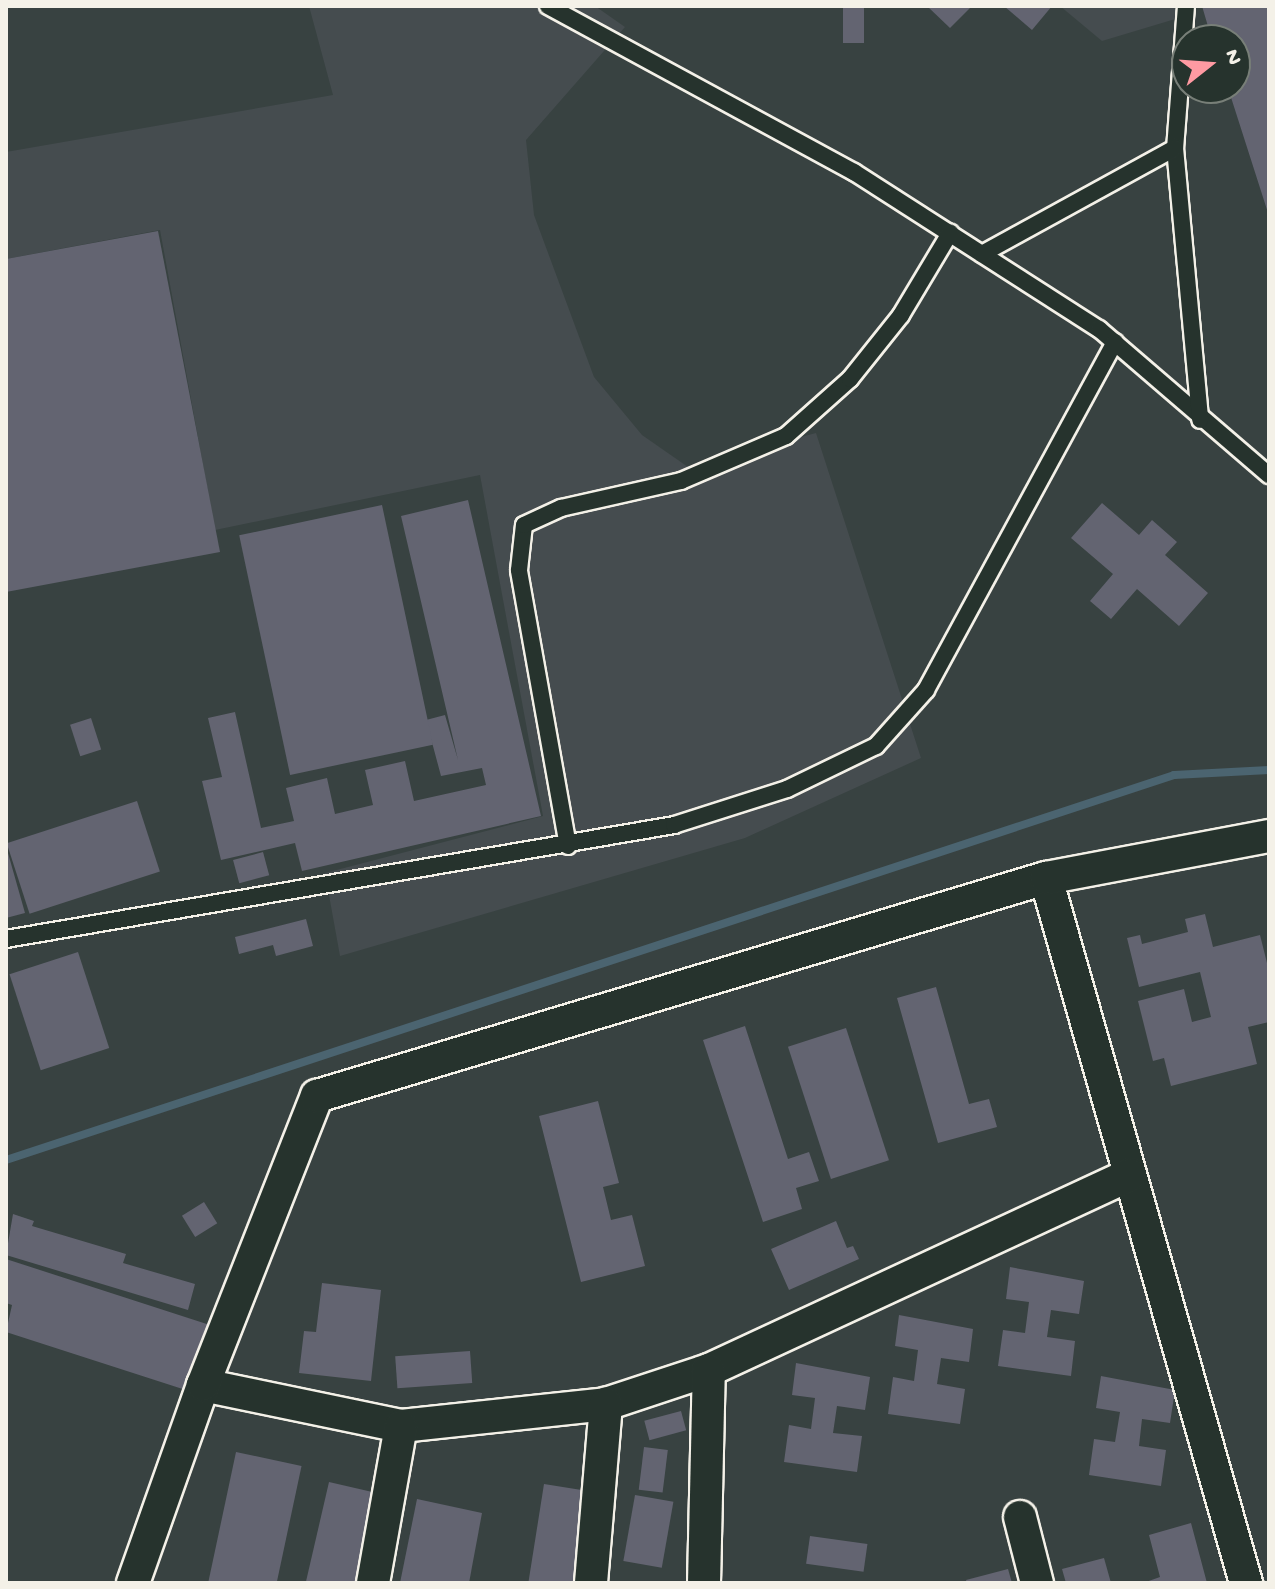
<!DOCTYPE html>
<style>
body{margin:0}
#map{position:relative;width:1275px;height:1589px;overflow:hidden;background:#384241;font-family:"Gochi Hand",sans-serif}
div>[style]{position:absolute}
.built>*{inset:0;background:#454c4f}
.stream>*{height:8px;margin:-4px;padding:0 4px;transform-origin:4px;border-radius:4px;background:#4b6470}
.building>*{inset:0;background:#636471;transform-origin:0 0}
.roads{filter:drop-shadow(2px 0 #f4f1e8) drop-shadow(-2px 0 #f4f1e8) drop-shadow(0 2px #f4f1e8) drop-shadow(0 -2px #f4f1e8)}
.lane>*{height:16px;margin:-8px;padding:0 8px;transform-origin:8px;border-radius:8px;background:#26332d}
.street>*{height:32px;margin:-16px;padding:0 16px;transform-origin:16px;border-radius:16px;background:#26332d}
span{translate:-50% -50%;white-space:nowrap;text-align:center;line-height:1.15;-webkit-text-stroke:7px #26332d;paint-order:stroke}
.frame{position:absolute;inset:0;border:8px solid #f4f1e8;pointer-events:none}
.north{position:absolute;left:1171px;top:24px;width:80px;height:80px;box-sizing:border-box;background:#26332d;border:2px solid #787f78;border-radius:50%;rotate:73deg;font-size:22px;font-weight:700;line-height:32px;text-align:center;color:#f4f1e8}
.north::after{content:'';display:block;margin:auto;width:28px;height:36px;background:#ff9aa2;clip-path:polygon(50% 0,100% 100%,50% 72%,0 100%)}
</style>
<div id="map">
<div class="built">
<div style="clip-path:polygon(309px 6px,595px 6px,625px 27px,526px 140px,534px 215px,594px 377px,642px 435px,688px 467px,816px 433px,921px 758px,745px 838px,340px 956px,325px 873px,543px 816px,480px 475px,215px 530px,160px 230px,6px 259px,6px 152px,333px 95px)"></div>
<div style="clip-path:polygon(1060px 6px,1189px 6px,1182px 17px,1102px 41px)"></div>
</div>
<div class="stream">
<div style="left:6px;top:1160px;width:1230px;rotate:-18.24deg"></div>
<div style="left:1174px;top:775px;width:95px;rotate:-3deg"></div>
</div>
<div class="building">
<div style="left:843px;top:6px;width:21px;height:37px"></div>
<div style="clip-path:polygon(927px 6px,972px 6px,950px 28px)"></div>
<div style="clip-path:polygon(1004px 6px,1052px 6px,1032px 30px)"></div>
<div style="clip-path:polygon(1202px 6px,1269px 6px,1269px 216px,1228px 88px,1235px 88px,1235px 40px,1212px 40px)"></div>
<div style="clip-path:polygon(158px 231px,220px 552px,6px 592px,6px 259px)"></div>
<div style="clip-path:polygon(468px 500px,541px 816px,302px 871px,295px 843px,221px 860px,202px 781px,222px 777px,208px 718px,235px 712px,261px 828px,294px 821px,286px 788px,327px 778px,335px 814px,373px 805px,365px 770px,405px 761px,414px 801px,486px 785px,482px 768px,441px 776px,426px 720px,445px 715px,458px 760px,401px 516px)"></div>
<div style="clip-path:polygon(1102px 503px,1139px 535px,1152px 520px,1177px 542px,1165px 555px,1208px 593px,1179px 626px,1137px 589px,1111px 619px,1090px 601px,1113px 574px,1071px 538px)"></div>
<div style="left:382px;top:505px;width:245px;height:146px;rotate:78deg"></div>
<div style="left:91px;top:718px;width:33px;height:22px;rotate:72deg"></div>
<div style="left:137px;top:801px;width:74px;height:137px;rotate:72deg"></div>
<div style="clip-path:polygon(6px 846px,25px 913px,6px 918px)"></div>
<div style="left:263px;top:852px;width:24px;height:31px;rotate:75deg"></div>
<div style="clip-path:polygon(1205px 914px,1213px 947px,1260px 935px,1269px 971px,1269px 1022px,1248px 1027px,1257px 1064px,1171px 1086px,1164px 1058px,1153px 1061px,1138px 1001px,1184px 989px,1192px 1022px,1211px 1017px,1200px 972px,1139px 987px,1127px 938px,1140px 935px,1142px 944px,1188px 932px,1185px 919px)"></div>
<div style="clip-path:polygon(306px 919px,313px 946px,276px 956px,273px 945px,239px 954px,235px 937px)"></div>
<div style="left:78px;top:952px;width:101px;height:72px;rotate:72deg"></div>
<div style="clip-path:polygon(936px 987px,969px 1104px,989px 1099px,997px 1127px,938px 1143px,897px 998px)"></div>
<div style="clip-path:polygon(745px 1026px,788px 1159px,809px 1152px,819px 1181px,796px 1188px,802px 1209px,763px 1222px,703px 1040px)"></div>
<div style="left:846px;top:1028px;width:139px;height:61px;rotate:72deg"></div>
<div style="clip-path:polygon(598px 1101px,619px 1183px,603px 1187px,611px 1220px,632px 1215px,645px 1266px,581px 1282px,539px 1116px)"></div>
<div style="left:204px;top:1202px;width:25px;height:26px;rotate:58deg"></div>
<div style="clip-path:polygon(13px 1214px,34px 1221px,32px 1226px,126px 1254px,123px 1263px,195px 1284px,188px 1310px,6px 1255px)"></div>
<div style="clip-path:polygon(836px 1221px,847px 1248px,853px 1246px,859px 1259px,789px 1290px,771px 1249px)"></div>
<div style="clip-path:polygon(6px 1259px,216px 1327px,195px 1393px,6px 1332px,12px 1305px,6px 1303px)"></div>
<div style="clip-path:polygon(1010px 1267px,1084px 1281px,1079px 1314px,1051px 1310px,1047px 1337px,1075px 1341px,1071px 1376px,998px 1366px,1003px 1330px,1025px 1333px,1029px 1302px,1006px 1299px)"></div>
<div style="clip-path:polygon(322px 1283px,381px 1290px,371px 1381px,299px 1373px,304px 1331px,316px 1332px)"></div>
<div style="clip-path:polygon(899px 1315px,973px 1329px,969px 1362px,941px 1358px,937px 1384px,965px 1389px,960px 1424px,888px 1414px,893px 1377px,914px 1381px,918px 1350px,895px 1346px)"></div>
<div style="left:470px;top:1351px;width:32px;height:75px;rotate:86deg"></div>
<div style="clip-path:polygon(796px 1363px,870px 1377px,865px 1410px,837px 1406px,833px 1433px,862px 1436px,857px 1472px,784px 1462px,789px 1425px,811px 1429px,815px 1398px,792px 1395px)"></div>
<div style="clip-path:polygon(1101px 1376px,1175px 1390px,1170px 1423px,1142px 1419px,1139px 1446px,1166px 1450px,1161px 1486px,1089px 1475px,1094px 1439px,1115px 1442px,1120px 1412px,1096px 1408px)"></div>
<div style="left:681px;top:1411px;width:20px;height:38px;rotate:75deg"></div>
<div style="left:644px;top:1447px;width:24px;height:43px;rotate:7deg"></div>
<div style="left:236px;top:1452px;width:67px;height:133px;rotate:12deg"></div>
<div style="left:329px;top:1482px;width:50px;height:103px;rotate:13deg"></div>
<div style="left:544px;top:1484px;width:49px;height:100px;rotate:9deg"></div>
<div style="left:635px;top:1495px;width:39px;height:67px;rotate:10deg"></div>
<div style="clip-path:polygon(417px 1499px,482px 1513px,469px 1583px,400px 1583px)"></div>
<div style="clip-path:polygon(1191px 1523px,1207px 1583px,1143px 1583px,1160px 1577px,1149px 1535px)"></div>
<div style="left:810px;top:1536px;width:58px;height:28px;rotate:8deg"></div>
<div style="clip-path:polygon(1104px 1558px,1111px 1583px,1066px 1583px,1062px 1569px)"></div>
<div style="clip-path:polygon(1008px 1569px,1012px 1583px,967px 1583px,966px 1580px)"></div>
</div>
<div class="roads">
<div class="lane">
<div style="left:548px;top:6px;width:348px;rotate:28.5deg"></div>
<div style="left:854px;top:172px;width:291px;rotate:32.7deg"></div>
<div style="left:1099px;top:329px;width:224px;rotate:40.7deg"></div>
<div style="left:1186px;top:6px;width:142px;rotate:94.4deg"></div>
<div style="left:1175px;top:148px;width:273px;rotate:84.7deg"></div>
<div style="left:982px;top:254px;width:220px;rotate:-28.8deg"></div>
<div style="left:568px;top:846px;width:280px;rotate:-100.1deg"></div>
<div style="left:519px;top:570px;width:45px;rotate:-83.7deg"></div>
<div style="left:524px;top:525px;width:41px;rotate:-24.7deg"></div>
<div style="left:561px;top:508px;width:123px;rotate:-12.7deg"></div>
<div style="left:681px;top:481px;width:114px;rotate:-23.2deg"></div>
<div style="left:786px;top:436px;width:86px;rotate:-41.7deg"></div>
<div style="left:850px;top:379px;width:82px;rotate:-51.4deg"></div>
<div style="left:901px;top:315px;width:96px;rotate:-59.1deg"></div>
<div style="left:6px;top:939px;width:678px;rotate:-9.68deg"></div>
<div style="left:674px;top:825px;width:119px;rotate:-17.7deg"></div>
<div style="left:787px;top:789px;width:99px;rotate:-25.8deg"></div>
<div style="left:876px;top:746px;width:75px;rotate:-48.2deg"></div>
<div style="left:926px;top:690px;width:396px;rotate:-61.5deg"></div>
</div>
<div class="street">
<div style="left:1046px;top:878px;width:733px;rotate:74.16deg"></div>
<div style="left:203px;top:1385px;width:202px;rotate:11.7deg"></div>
<div style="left:401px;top:1426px;width:206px;rotate:-6.1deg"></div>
<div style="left:606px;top:1404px;width:108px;rotate:-18.3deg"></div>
<div style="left:709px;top:1370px;width:464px;rotate:-24.9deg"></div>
<div style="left:1020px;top:1517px;width:68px;rotate:75.6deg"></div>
<div style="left:133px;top:1583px;width:210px;rotate:-70.5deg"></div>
<div style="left:203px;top:1385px;width:311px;rotate:-68.5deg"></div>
<div style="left:317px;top:1096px;width:761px;rotate:-16.65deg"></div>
<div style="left:1046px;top:878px;width:227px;rotate:-10.7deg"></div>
<div style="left:373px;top:1583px;width:159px;rotate:-79.9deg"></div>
<div style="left:591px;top:1583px;width:180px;rotate:-85.2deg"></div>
<div style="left:704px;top:1583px;width:213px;rotate:-88.7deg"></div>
</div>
</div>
<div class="frame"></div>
<div class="north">N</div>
</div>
